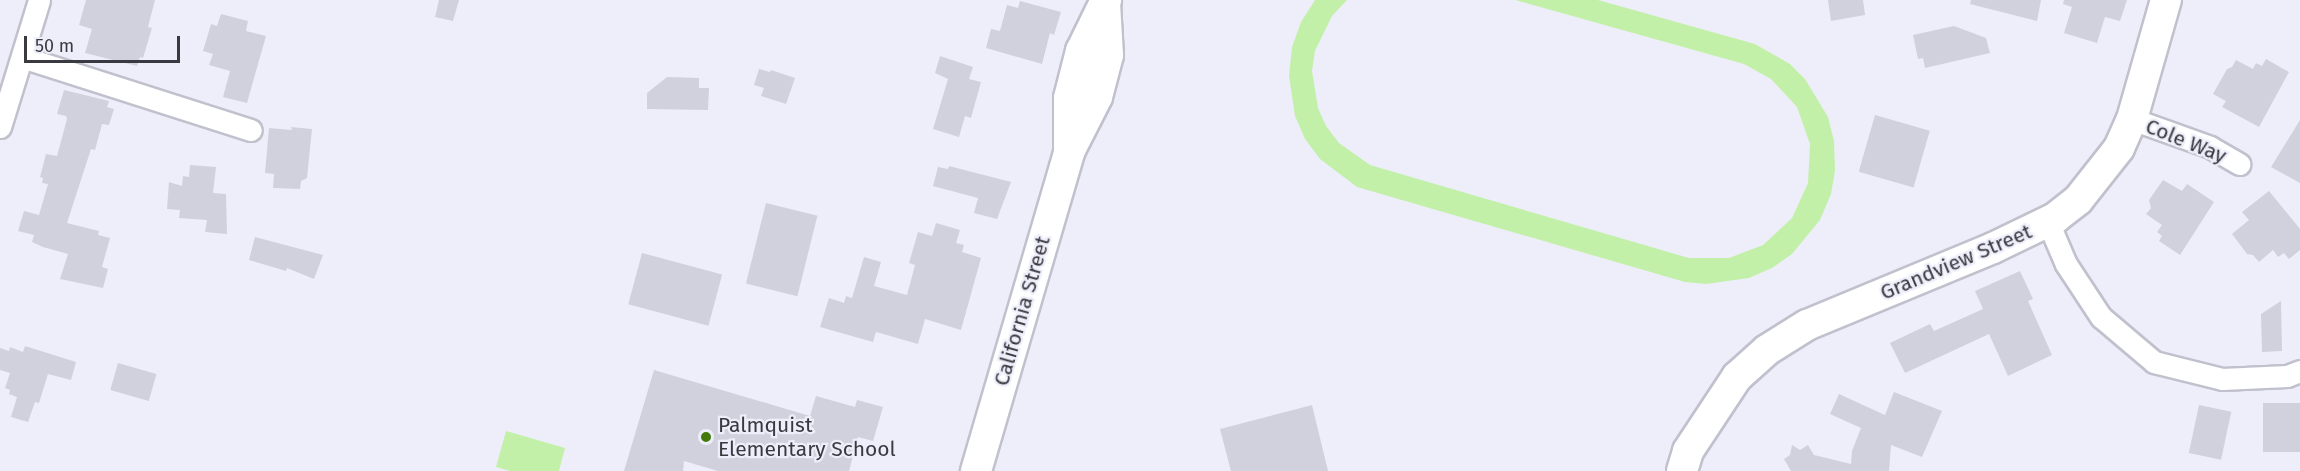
<!DOCTYPE html>
<style>
body{margin:0}
#map{position:relative;width:2300px;height:471px;overflow:hidden;background:#eeeefb;font-family:"Fira Sans",sans-serif}
div>[style]{position:absolute}
.green>*{inset:0;background:#c3f0a8}
.building>*{inset:0;background:#d1d1dd;transform-origin:0 0}
.roads{filter:drop-shadow(2px 0 #c1c1ce) drop-shadow(-2px 0 #c1c1ce) drop-shadow(0 2px #c1c1ce) drop-shadow(0 -2px #c1c1ce)}
.minor>*{height:21px;margin:-10.5px;padding:0 10.5px;transform-origin:10.5px;border-radius:10.5px;background:#fff}
.secondary>*{height:30px;margin:-15px;padding:0 15px;transform-origin:15px;border-radius:15px;background:#fff}
.dots>*{width:16px;height:16px;translate:-50% -50%;box-sizing:border-box;border:3px solid #eeeefb;border-radius:50%}
span{translate:-50% -50%;white-space:nowrap;text-align:center;line-height:1.15;-webkit-text-stroke:4.5px #eeeefb;paint-order:stroke}
.street-label{font-size:21px;color:#3a393f}
.poi-label{font-size:21px;color:#3a393f}
.left{translate:0 -50%;text-align:left}
.scale{position:absolute;left:24px;top:36px;width:156px;height:27px;box-sizing:border-box;border:3px solid #3a393f;border-top:0;padding-left:8px;font-size:18px;line-height:21px;white-space:nowrap;color:#3a393f;-webkit-text-stroke:4px #eeeefb;paint-order:stroke}
</style>
<div id="map">
<div class="green">
<div style="clip-path:polygon(1315px 0,1347px 0,1332px 16px,1315px 51px,1312px 71px,1318px 108px,1326px 126px,1339px 143px,1370px 165px,1689px 258px,1729px 258px,1763px 245px,1792px 218px,1808px 183px,1810px 144px,1797px 107px,1771px 79px,1744px 64px,1515px 0,1598px 0,1755px 44px,1790px 64px,1805px 79px,1828px 117px,1834px 141px,1835px 171px,1831px 194px,1820px 220px,1792px 254px,1772px 268px,1749px 278px,1706px 284px,1685px 282px,1357px 187px,1320px 159px,1305px 139px,1295px 116px,1289px 76px,1292px 47px,1301px 22px)"></div>
<div style="clip-path:polygon(506px 431px,565px 448px,559px 471px,510px 471px,496px 467px)"></div>
</div>
<div class="building">
<div style="clip-path:polygon(86px 0,155px 0,148px 27px,152px 28px,143px 58px,140px 57px,137px 66px,85px 53px,92px 29px,79px 25px)"></div>
<div style="clip-path:polygon(439px 0,459px 0,453px 21px,435px 17px)"></div>
<div style="clip-path:polygon(1828px 0,1863px 0,1865px 15px,1831px 21px)"></div>
<div style="clip-path:polygon(1971px 0,2041px 0,2037px 21px,1970px 4px)"></div>
<div style="clip-path:polygon(2064px 0,2127px 0,2120px 21px,2105px 17px,2097px 43px,2064px 33px,2072px 7px,2063px 4px)"></div>
<div style="clip-path:polygon(1020px 1px,1061px 12px,1054px 35px,1050px 33px,1042px 64px,986px 48px,991px 29px,1000px 31px,1007px 5px,1018px 8px)"></div>
<div style="clip-path:polygon(221px 14px,248px 21px,246px 31px,266px 36px,247px 103px,223px 97px,230px 71px,209px 65px,213px 54px,203px 51px,211px 24px,217px 26px)"></div>
<div style="clip-path:polygon(1954px 26px,1986px 38px,1990px 53px,1925px 68px,1923px 58px,1918px 59px,1913px 35px)"></div>
<div style="clip-path:polygon(940px 56px,973px 67px,969px 79px,981px 82px,971px 118px,965px 116px,959px 137px,933px 129px,948px 79px,935px 73px)"></div>
<div style="clip-path:polygon(2266px 59px,2289px 72px,2259px 127px,2222px 107px,2226px 101px,2213px 94px,2227px 69px,2232px 67px,2236px 60px,2253px 69px,2256px 63px,2262px 66px)"></div>
<div style="clip-path:polygon(759px 69px,770px 72px,771px 70px,795px 78px,786px 104px,761px 96px,764px 88px,754px 85px)"></div>
<div style="clip-path:polygon(667px 77px,699px 78px,699px 88px,709px 88px,708px 110px,647px 109px,647px 93px)"></div>
<div style="clip-path:polygon(64px 90px,109px 101px,107px 107px,114px 109px,109px 125px,102px 124px,95px 150px,91px 149px,67px 223px,99px 231px,98px 235px,110px 238px,102px 267px,108px 269px,103px 288px,60px 279px,68px 254px,43px 247px,32px 242px,34px 235px,18px 231px,24px 211px,39px 215px,48px 184px,42px 183px,43px 178px,40px 177px,46px 154px,57px 156px,67px 119px,66px 116px,57px 114px)"></div>
<div style="left:1875px;top:115px;width:57px;height:59px;rotate:16deg"></div>
<div style="clip-path:polygon(2300px 120px,2300px 183px,2271px 167px)"></div>
<div style="clip-path:polygon(291px 127px,312px 129px,307px 178px,301px 181px,300px 189px,273px 188px,274px 174px,265px 173px,269px 128px,292px 130px)"></div>
<div style="clip-path:polygon(190px 165px,216px 167px,213px 193px,226px 194px,227px 234px,205px 232px,207px 220px,179px 218px,180px 210px,167px 209px,169px 182px,182px 186px,183px 176px,189px 177px)"></div>
<div style="clip-path:polygon(949px 166px,1011px 182px,997px 219px,974px 213px,978px 198px,933px 186px,938px 167px,948px 169px)"></div>
<div style="clip-path:polygon(2163px 180px,2182px 191px,2187px 184px,2214px 202px,2180px 255px,2159px 241px,2162px 236px,2157px 232px,2162px 225px,2146px 214px,2151px 208px,2149px 200px)"></div>
<div style="clip-path:polygon(2269px 191px,2300px 229px,2300px 250px,2289px 259px,2284px 253px,2278px 257px,2273px 250px,2259px 262px,2253px 255px,2247px 254px,2232px 234px,2249px 220px,2242px 212px)"></div>
<div style="left:766px;top:203px;width:53px;height:83px;rotate:14deg"></div>
<div style="clip-path:polygon(936px 223px,960px 230px,956px 243px,964px 245px,962px 252px,981px 258px,961px 330px,925px 319px,918px 344px,876px 332px,873px 342px,820px 327px,829px 298px,844px 303px,846px 296px,852px 298px,864px 257px,881px 262px,874px 286px,907px 295px,915px 265px,909px 263px,918px 232px,932px 236px)"></div>
<div style="clip-path:polygon(255px 237px,323px 255px,314px 279px,287px 268px,286px 271px,249px 260px)"></div>
<div style="left:642px;top:253px;width:83px;height:53px;rotate:15deg"></div>
<div style="clip-path:polygon(2020px 271px,2033px 299px,2028px 301px,2052px 355px,2008px 376px,1989px 334px,1905px 373px,1890px 343px,1930px 324px,1934px 331px,1983px 309px,1975px 291px)"></div>
<div style="clip-path:polygon(2281px 301px,2282px 351px,2262px 352px,2261px 314px)"></div>
<div style="clip-path:polygon(25px 346px,76px 362px,71px 380px,48px 374px,39px 403px,35px 402px,28px 422px,11px 417px,17px 397px,9px 394px,10px 390px,5px 388px,10px 373px,0 370px,0 348px,9px 351px,10px 347px,23px 352px)"></div>
<div style="left:118px;top:363px;width:40px;height:28px;rotate:16deg"></div>
<div style="clip-path:polygon(654px 370px,810px 416px,816px 396px,855px 407px,857px 400px,883px 407px,873px 441px,858px 437px,849px 471px,718px 471px,684px 461px,683px 471px,624px 471px)"></div>
<div style="clip-path:polygon(1894px 392px,1942px 411px,1922px 457px,1891px 445px,1889px 471px,1791px 471px,1784px 459px,1790px 455px,1792px 445px,1800px 450px,1808px 445px,1814px 455px,1851px 464px,1852px 451px,1861px 428px,1830px 414px,1839px 394px,1885px 415px)"></div>
<div style="left:2300px;top:403px;width:49px;height:37px;rotate:90deg"></div>
<div style="clip-path:polygon(1312px 405px,1328px 471px,1231px 471px,1220px 429px)"></div>
<div style="left:2199px;top:405px;width:33px;height:49px;rotate:12deg"></div>
</div>
<div class="roads">
<div class="minor">
<div style="left:22px;top:57px;width:240px;rotate:17.7deg"></div>
<div style="left:2132px;top:119px;width:83px;rotate:19.7deg"></div>
<div style="left:2210px;top:147px;width:34px;rotate:30deg"></div>
<div style="left:0;top:127px;width:133px;rotate:-72.9deg"></div>
<div style="left:2048px;top:222px;width:46px;rotate:66.8deg"></div>
<div style="left:2066px;top:264px;width:64px;rotate:56.6deg"></div>
<div style="left:2101px;top:317px;width:70px;rotate:40.3deg"></div>
<div style="left:2154px;top:362px;width:70px;rotate:14deg"></div>
<div style="left:2222px;top:379px;width:65px;rotate:-2.6deg"></div>
<div style="left:2287px;top:376px;width:14px;rotate:-21deg"></div>
</div>
<div class="secondary">
<div style="left:1105px;top:3px;width:52px;rotate:86.7deg"></div>
<div style="left:1108px;top:55px;width:43px;rotate:104.7deg"></div>
<div style="left:1097px;top:97px;width:62px;rotate:117deg"></div>
<div style="left:1069px;top:152px;width:54px;rotate:-90deg"></div>
<div style="left:1069px;top:98px;width:49px;rotate:-75.7deg"></div>
<div style="left:1081px;top:51px;width:57px;rotate:-63.9deg"></div>
<div style="left:976px;top:471px;width:332px;rotate:-73.7deg"></div>
<div style="left:1682px;top:471px;width:21px;rotate:-73deg"></div>
<div style="left:1688px;top:451px;width:89px;rotate:-56.5deg"></div>
<div style="left:1737px;top:377px;width:40px;rotate:-42deg"></div>
<div style="left:1767px;top:350px;width:47px;rotate:-32deg"></div>
<div style="left:1807px;top:325px;width:201px;rotate:-22.5deg"></div>
<div style="left:1993px;top:248px;width:69px;rotate:-25.8deg"></div>
<div style="left:2055px;top:218px;width:29px;rotate:-38deg"></div>
<div style="left:2078px;top:200px;width:66px;rotate:-51.7deg"></div>
<div style="left:2119px;top:148px;width:32px;rotate:-66deg"></div>
<div style="left:2132px;top:119px;width:124px;rotate:-74.1deg"></div>
</div>
</div>
<div class="dots">
<div style="left:706px;top:437px;background:#42790a"></div>
</div>
<div class="street-label">
<span style="left:2186px;top:141px;rotate:22deg">Cole Way</span>
<span style="left:1956px;top:262px;rotate:-23deg">Grandview Street</span>
<span style="left:1022px;top:311px;rotate:-74deg">California Street</span>
</div>
<div class="poi-label">
<span class="left" style="left:718px;top:437px">Palmquist<br>Elementary School</span>
</div>
<div class="scale">50 m</div>
</div>
